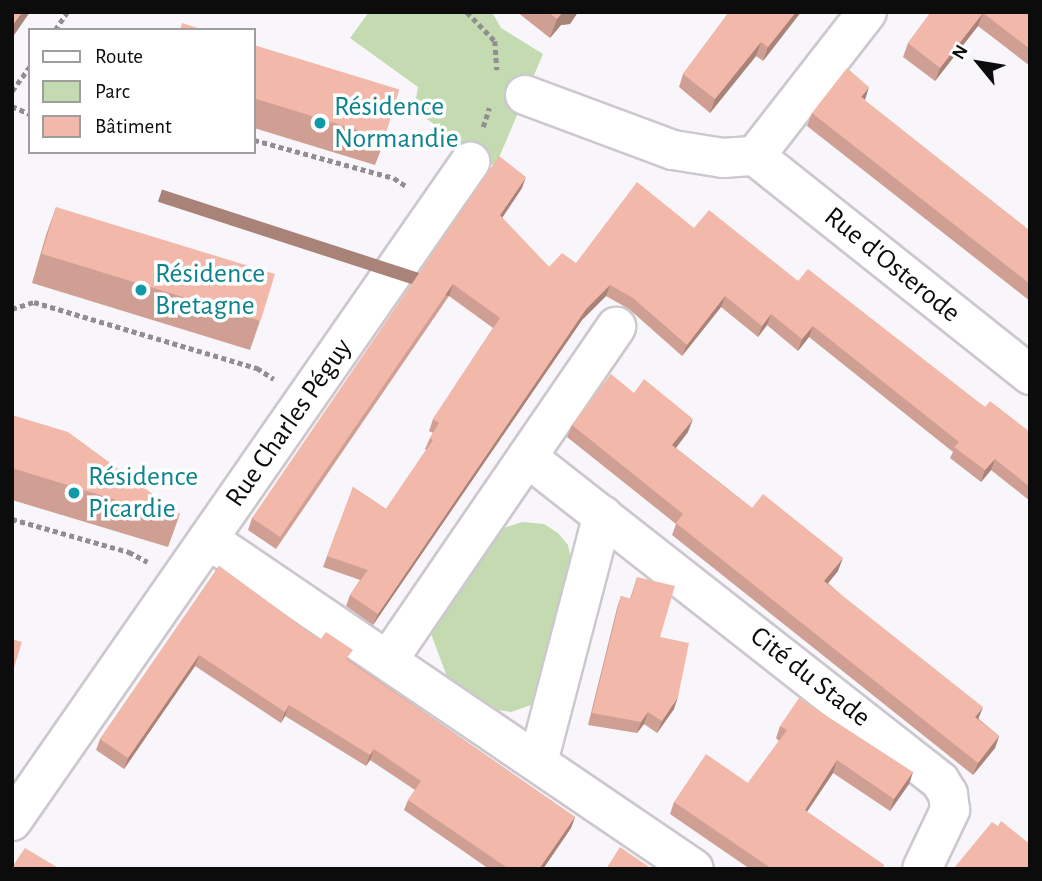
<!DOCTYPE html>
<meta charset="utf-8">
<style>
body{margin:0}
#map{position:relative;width:1042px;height:881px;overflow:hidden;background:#f9f6fb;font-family:"Alegreya Sans",sans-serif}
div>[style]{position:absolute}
.green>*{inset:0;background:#c4dbb1}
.path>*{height:4.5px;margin-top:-2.25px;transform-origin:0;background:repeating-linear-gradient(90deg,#908e91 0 5px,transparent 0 8.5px)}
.roads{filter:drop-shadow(2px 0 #ccc8ce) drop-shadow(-2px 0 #ccc8ce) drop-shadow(0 2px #ccc8ce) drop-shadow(0 -2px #ccc8ce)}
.street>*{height:38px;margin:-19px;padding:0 19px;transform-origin:19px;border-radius:19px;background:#fff}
.wall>*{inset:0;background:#d09f93}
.shaded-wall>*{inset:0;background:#a98278;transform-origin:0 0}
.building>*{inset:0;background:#f2b9ab;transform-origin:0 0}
.dots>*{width:19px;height:19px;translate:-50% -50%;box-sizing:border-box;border:4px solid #fff;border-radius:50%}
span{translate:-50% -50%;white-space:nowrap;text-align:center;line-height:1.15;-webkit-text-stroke:7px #fff;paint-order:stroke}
.culture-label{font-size:28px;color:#0d838f}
.left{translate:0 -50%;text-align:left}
.street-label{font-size:28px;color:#0d0c0d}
.frame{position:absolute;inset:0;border:14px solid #0d0c0d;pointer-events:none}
.legend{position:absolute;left:28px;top:28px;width:228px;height:126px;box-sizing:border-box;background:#fff;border:2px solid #9e9e9e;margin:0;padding:9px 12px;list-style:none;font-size:21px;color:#0d0c0d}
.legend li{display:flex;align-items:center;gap:14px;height:35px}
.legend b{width:35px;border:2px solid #9e9e9e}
.north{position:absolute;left:944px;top:28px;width:70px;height:70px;-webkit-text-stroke:5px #fff;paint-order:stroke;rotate:300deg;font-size:19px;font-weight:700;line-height:28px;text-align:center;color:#0d0c0d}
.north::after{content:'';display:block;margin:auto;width:24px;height:32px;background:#0d0c0d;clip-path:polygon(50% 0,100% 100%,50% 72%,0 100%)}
</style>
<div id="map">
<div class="green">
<div style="clip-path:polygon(369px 12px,492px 12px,501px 28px,543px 54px,495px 167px,414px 110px,418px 87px,350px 38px)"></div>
<div style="clip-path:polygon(522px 522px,544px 524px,558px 533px,568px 545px,573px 568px,543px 690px,531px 705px,511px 712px,490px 709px,449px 682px,431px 634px,500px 529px)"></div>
</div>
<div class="path">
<div style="left:467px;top:12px;width:40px;rotate:46deg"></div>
<div style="left:495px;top:41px;width:29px;rotate:86deg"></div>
<div style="left:55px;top:30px;width:22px;rotate:-56deg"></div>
<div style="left:12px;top:91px;width:31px;rotate:-54deg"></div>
<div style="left:12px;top:106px;width:20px;rotate:24deg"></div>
<div style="left:483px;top:127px;width:20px;rotate:-72deg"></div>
<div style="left:254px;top:140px;width:145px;rotate:15.2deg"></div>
<div style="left:394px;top:178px;width:14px;rotate:34deg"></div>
<div style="left:12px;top:309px;width:23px;rotate:-18deg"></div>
<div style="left:34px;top:302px;width:233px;rotate:16.5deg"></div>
<div style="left:257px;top:368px;width:20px;rotate:33deg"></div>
<div style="left:12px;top:519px;width:122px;rotate:15.8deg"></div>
<div style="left:129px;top:552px;width:21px;rotate:28deg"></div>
</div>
<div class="roads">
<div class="street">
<div style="left:525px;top:95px;width:158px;rotate:20.4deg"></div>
<div style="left:673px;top:150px;width:51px;rotate:9.1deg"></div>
<div style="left:723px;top:158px;width:32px;rotate:-4deg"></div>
<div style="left:755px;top:156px;width:352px;rotate:38.5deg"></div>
<div style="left:755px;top:156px;width:182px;rotate:-52.1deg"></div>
<div style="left:527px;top:457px;width:525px;rotate:38.11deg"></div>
<div style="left:940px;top:781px;width:15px;rotate:58deg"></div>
<div style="left:948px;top:794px;width:16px;rotate:83deg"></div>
<div style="left:950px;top:810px;width:65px;rotate:115.4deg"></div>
<div style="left:208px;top:539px;width:587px;rotate:34.18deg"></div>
<div style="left:388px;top:660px;width:404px;rotate:-55.6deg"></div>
<div style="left:538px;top:762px;width:255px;rotate:-75.3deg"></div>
<div style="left:12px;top:821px;width:803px;rotate:-55.2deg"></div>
</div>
</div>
<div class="wall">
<div style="clip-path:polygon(517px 12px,578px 12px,570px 24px,561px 25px,550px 38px)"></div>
<div style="clip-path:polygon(729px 12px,801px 12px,763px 61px,756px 56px,710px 113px,679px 87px,683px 74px)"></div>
<div style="clip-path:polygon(931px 12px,1030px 12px,1030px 66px,978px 26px,935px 81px,903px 57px,908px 43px)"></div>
<div style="clip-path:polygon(254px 45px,386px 137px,375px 165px,254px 128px)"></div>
<div style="clip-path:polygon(864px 100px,1030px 231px,1030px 301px,807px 126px,812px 113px)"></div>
<div style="clip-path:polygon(522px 188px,502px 218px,549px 267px,576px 263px,694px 228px,798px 281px,985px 407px,1030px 432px,1030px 501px,991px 470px,981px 482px,950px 458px,953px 452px,809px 337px,798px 351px,767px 325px,758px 337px,721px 307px,682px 356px,629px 309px,606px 296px,582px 320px,373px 625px,346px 606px,350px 595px,360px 580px,323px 567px,353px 487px,386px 509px,426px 450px,425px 449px,430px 438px,433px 433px,429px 431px,433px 419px,493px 328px,449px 296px,276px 549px,248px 530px,252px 518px)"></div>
<div style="clip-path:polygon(56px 207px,260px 321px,250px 350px,32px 283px,46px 235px)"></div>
<div style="clip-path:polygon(634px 393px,688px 432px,676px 448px,752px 508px,838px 571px,828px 583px,979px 719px,999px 736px,995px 748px,973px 775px,672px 535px,676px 524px,567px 437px,572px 425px)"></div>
<div style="clip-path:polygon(12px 415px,180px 514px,168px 547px,12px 500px)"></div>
<div style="clip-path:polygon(219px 566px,320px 640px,575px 817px,571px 828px,543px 869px,489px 869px,404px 810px,408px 800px,415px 790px,370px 760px,366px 766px,285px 716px,281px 723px,195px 666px,124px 769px,96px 750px,100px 739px)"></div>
<div style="clip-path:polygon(637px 577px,660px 637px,674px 709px,657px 733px,644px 724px,637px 733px,588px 725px,617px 608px,621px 596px,630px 599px)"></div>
<div style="clip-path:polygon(780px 726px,913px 772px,909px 784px,890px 811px,833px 773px,807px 812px,884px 865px,882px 869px,750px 869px,670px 814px,674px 802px,748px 783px,779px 741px,776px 738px)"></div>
</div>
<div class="shaded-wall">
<div style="clip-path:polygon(22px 12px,30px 12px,12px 38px,12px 26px)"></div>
<div style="clip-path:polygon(563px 12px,578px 12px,570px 24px,561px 25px,550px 38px,557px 19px)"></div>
<div style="clip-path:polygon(796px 12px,801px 12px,763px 61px,768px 47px)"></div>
<div style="clip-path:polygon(983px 13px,978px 26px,935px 81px,940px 68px)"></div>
<div style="clip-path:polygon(761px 42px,756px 56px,710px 113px,715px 99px)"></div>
<div style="clip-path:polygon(869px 87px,865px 100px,861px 97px)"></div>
<div style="clip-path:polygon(526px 177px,522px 188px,496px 227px,500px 215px)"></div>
<div style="left:453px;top:284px;width:13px;height:306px;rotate:108deg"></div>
<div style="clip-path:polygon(610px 285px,606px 296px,582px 320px,373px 625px,378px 614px,586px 309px)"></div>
<div style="clip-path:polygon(725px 296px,721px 307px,682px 356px,687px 345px)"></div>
<div style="clip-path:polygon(771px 314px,767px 325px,758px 337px,762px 326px)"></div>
<div style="clip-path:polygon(813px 326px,809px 337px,798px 351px,802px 339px)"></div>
<div style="clip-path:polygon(693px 419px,688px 432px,668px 458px,672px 445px)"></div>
<div style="clip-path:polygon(995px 459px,991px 470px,981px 482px,985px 470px)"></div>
<div style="clip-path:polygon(843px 558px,838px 571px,820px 593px,824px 581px)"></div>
<div style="clip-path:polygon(199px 655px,195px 666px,124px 769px,128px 758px)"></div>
<div style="clip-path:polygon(678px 697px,674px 709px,657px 733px,662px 721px)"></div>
<div style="clip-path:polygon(289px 705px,285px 716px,281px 723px,285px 712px)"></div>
<div style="clip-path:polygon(983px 707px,978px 720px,975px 717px)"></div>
<div style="clip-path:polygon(648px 712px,644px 724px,637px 733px,641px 722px)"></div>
<div style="clip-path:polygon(999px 736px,995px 748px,973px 775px,978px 763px)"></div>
<div style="clip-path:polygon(374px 749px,370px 760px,366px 766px,370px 755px)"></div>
<div style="clip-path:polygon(837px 760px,833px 773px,800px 822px,805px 810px)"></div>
<div style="clip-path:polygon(913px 772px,909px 784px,890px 811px,894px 799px)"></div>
<div style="clip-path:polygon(575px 817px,571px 828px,543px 869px,539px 869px)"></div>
</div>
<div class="building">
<div style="clip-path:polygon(12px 12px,22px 12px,12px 26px)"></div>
<div style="clip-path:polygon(548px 12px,563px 12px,557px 19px)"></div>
<div style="clip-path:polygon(729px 12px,796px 12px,768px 47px,761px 42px,715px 99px,683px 74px)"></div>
<div style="clip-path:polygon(931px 12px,1030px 12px,1030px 49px,983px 13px,940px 68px,908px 43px)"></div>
<div style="clip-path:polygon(182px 23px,204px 30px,180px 30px)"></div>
<div style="left:254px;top:45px;width:152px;height:51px;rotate:17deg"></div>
<div style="clip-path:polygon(847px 68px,869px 87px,861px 97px,1030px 231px,1030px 284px,812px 113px)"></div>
<div style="clip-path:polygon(499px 156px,526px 177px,500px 215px,549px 267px,562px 253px,576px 263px,637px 182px,694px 228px,709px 210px,798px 281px,808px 269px,985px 407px,990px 401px,1030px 432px,1030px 487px,995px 459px,985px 470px,954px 447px,959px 442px,813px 326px,802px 339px,771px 314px,762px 326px,725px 296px,687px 345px,633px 298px,610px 285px,586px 309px,378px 614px,350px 595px,368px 570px,327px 556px,353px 487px,386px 509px,433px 440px,430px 438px,439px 423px,433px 419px,500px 318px,453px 284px,280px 537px,252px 518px)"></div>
<div style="left:56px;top:207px;width:229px;height:49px;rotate:17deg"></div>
<div style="clip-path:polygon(611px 374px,634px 393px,644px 379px,693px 419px,672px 445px,712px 477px,752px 508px,763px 494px,843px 558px,824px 581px,983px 707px,975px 717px,999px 736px,978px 763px,676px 523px,683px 514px,572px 425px)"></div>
<div style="clip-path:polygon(12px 415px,68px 432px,180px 514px,178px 519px,12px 468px)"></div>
<div style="clip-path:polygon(219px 566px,320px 640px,326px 632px,353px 650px,346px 659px,575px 817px,539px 869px,509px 869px,408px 800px,421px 781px,374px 749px,370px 755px,289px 705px,285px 712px,199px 655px,128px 758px,100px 739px)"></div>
<div style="clip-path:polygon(637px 577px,675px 586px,660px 637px,689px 643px,678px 697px,662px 721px,648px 712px,641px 722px,592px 713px,621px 596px,631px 599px)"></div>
<div style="clip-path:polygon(12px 639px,22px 642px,12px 674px)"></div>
<div style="clip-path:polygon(799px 698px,913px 772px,894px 799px,837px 760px,805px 810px,884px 865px,881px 869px,772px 869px,674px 802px,706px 754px,748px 783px,787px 730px,780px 726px)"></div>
<div style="clip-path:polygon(1001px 821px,1030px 844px,1030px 869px,954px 868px,992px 822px,998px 826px)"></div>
<div style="clip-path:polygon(620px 847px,652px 869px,606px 869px)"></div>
<div style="clip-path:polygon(25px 848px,60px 869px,12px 869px,12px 867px)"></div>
</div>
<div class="dots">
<div style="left:320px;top:123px;background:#0f9aa8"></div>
<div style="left:141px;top:290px;background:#0f9aa8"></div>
<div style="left:74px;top:493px;background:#0f9aa8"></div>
</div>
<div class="culture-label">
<span class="left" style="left:334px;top:123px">Résidence<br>Normandie</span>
<span class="left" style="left:155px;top:290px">Résidence<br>Bretagne</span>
<span class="left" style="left:88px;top:493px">Résidence<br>Picardie</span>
</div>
<div class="street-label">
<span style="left:892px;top:265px;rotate:39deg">Rue d'Osterode</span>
<span style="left:289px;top:423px;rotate:-55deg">Rue Charles Péguy</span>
<span style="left:810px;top:677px;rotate:38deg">Cité du Stade</span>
</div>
<div class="frame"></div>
<ul class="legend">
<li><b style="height:9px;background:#fff"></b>Route</li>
<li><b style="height:19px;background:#c4dbb1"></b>Parc</li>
<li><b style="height:19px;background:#f2b9ab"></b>Bâtiment</li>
</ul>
<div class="north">N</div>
</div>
